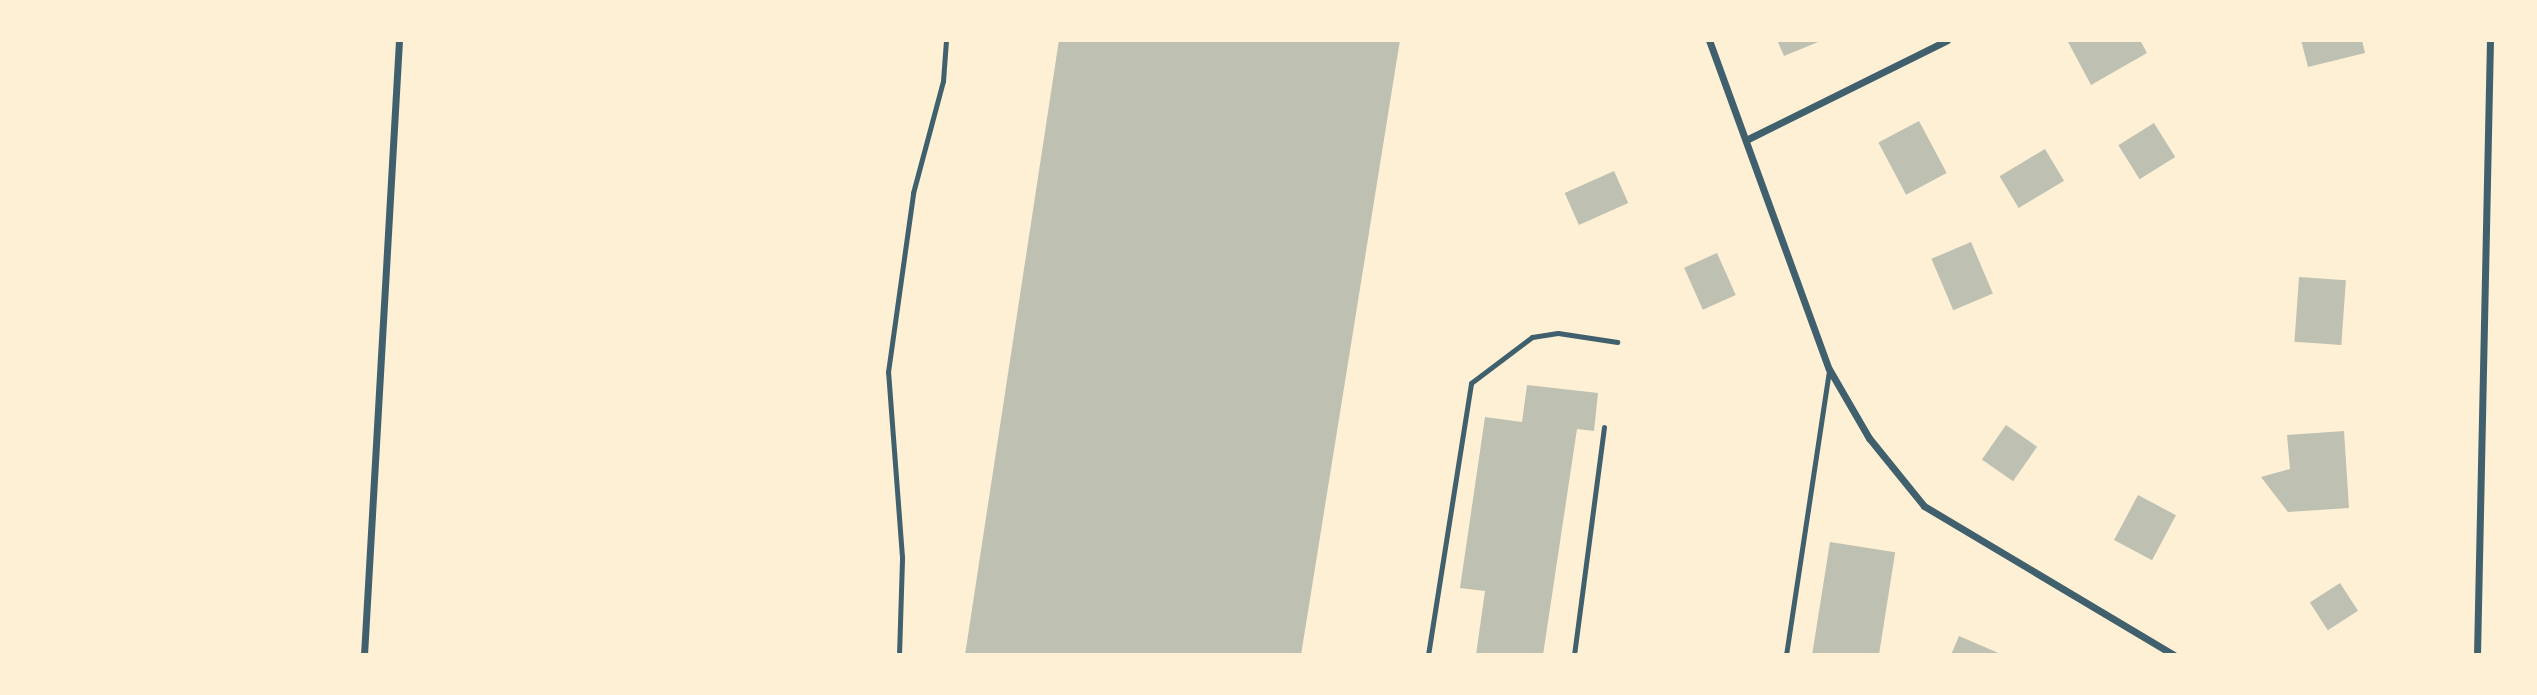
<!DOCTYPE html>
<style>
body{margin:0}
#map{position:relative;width:2537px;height:695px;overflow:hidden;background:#fdf0d5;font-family:"Sofia Sans Condensed",sans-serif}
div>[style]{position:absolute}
.building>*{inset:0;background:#bec0b2;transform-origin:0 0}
.service>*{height:5px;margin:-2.5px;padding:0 2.5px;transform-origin:2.5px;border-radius:2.5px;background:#3f606c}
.minor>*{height:7px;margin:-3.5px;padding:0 3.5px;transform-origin:3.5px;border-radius:3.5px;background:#3f606c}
span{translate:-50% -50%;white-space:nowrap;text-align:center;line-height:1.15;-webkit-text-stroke:5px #fdf0d5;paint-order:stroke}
.frame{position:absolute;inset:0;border:42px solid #fdf0d5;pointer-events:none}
</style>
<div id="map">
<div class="building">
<div style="clip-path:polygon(1059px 40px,1400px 40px,1301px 655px,965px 655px)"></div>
<div style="clip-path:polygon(1777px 40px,1823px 40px,1784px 56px)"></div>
<div style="clip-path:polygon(2067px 40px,2140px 40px,2147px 53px,2091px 85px)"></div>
<div style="clip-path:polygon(2301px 40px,2362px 40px,2365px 53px,2308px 67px)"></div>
<div style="left:1919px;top:121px;width:59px;height:46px;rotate:62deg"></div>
<div style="left:2154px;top:123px;width:40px;height:42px;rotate:58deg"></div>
<div style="left:2045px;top:149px;width:37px;height:53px;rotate:59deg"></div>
<div style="left:1614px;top:171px;width:35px;height:54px;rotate:66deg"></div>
<div style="left:1971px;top:242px;width:56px;height:43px;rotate:67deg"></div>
<div style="left:1717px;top:253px;width:46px;height:36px;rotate:66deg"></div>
<div style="left:2299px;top:277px;width:47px;height:65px;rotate:4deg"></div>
<div style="clip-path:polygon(1527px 385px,1598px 393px,1594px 431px,1577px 429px,1543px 655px,1476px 655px,1485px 591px,1460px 588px,1485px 417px,1522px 422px)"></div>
<div style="left:2006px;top:425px;width:38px;height:42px;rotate:35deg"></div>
<div style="clip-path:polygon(2344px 431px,2349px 508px,2288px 512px,2261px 477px,2290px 469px,2287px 435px)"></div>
<div style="left:2138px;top:495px;width:43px;height:51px;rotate:28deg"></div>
<div style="left:1830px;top:542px;width:66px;height:114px;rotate:9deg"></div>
<div style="left:2340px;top:583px;width:33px;height:36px;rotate:57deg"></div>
<div style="clip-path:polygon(1959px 636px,2003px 655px,1951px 655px)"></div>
</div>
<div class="service">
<div style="left:899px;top:655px;width:98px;rotate:-88.2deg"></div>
<div style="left:902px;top:557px;width:186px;rotate:-94.3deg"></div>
<div style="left:888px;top:372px;width:181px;rotate:-82deg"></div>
<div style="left:913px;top:193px;width:116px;rotate:-75deg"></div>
<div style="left:943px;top:81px;width:41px;rotate:-85.8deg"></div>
<div style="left:1428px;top:655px;width:275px;rotate:-81deg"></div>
<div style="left:1471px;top:383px;width:76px;rotate:-37deg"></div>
<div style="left:1532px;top:337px;width:26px;rotate:-9deg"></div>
<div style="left:1558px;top:333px;width:60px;rotate:8.7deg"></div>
<div style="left:1574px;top:655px;width:230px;rotate:-82.5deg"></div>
<div style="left:1786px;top:655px;width:287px;rotate:-81.4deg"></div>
</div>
<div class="minor">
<div style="left:1709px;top:40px;width:350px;rotate:70deg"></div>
<div style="left:1829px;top:369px;width:80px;rotate:59.9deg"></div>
<div style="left:1869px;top:438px;width:87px;rotate:51deg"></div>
<div style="left:1924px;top:506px;width:291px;rotate:30.8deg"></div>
<div style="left:1748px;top:139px;width:222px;rotate:-26.4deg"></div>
<div style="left:364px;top:655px;width:616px;rotate:-86.74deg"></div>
<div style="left:2477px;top:655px;width:615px;rotate:-88.79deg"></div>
</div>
<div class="frame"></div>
</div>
